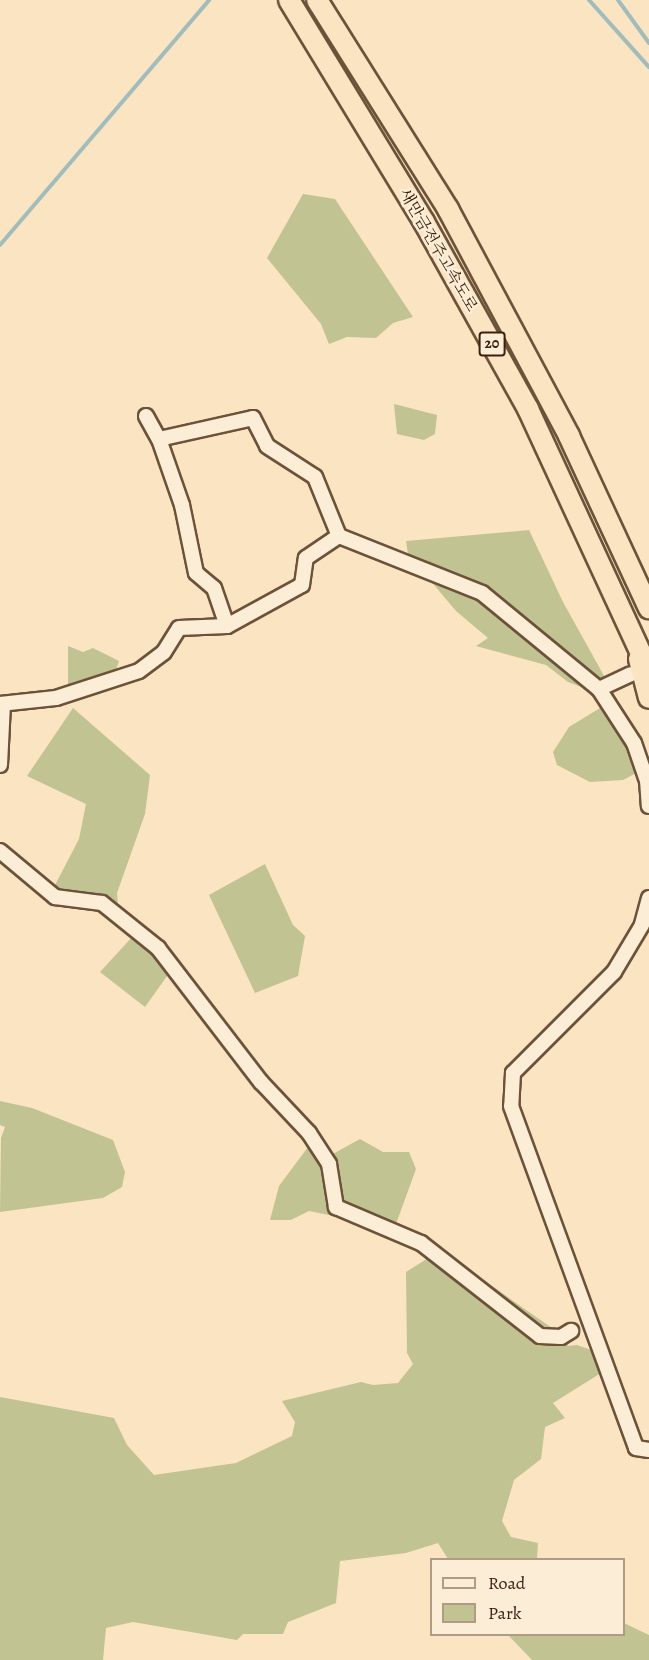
<!DOCTYPE html>
<meta charset="utf-8">
<style>
body{margin:0}
#map{position:relative;width:649px;height:1660px;overflow:hidden;background:#fbe4c2;font-family:Alegreya,"Noto Serif KR",serif}
div>[style]{position:absolute}
.green>*{inset:0;background:#c1c392}
.stream>*{height:4px;margin:-2px;padding:0 2px;transform-origin:2px;border-radius:2px;background:#a2bcbc}
.roads{filter:drop-shadow(2px 0 #6d523a) drop-shadow(-2px 0 #6d523a) drop-shadow(0 2px #6d523a) drop-shadow(0 -2px #6d523a)}
.minor>*{height:14px;margin:-7px;padding:0 7px;transform-origin:7px;border-radius:7px;background:#fcedd7}
.highway>*{height:20px;margin:-10px;padding:0 10px;transform-origin:10px;border-radius:10px;background:#fbe4c2}
span{translate:-50% -50%;white-space:nowrap;text-align:center;line-height:1.15;-webkit-text-stroke:5px #fcedd7;paint-order:stroke}
.shield-label span{padding:2px 4px;background:#fcedd7;border:2px solid;border-radius:4px;-webkit-text-stroke-width:0}
.shield-label{font-size:15px;color:#3e210c;font-weight:700}
.street-label{font-size:16px;color:#3e210c}
.legend{position:absolute;left:430px;top:1558px;width:195px;height:78px;box-sizing:border-box;background:#fcedd7;border:2px solid #b09b86;margin:0;padding:8px 10px;list-style:none;font-size:18px;color:#3e210c}
.legend li{display:flex;align-items:center;gap:12px;height:30px}
.legend b{width:30px;border:2px solid #b09b86}
</style>
<div id="map">
<div class="green">
<div style="clip-path:polygon(303px 194px,335px 199px,413px 317px,393px 323px,376px 338px,347px 337px,329px 344px,321px 324px,267px 258px)"></div>
<div style="clip-path:polygon(394px 404px,437px 415px,435px 434px,424px 440px,397px 434px)"></div>
<div style="clip-path:polygon(529px 530px,563px 602px,618px 701px,568px 682px,546px 665px,476px 646px,488px 638px,456px 611px,408px 554px,406px 541px)"></div>
<div style="clip-path:polygon(68px 646px,83px 652px,93px 648px,119px 661px,115px 673px,68px 686px)"></div>
<div style="clip-path:polygon(73px 708px,150px 775px,145px 814px,117px 893px,118px 906px,97px 897px,58px 893px,54px 887px,79px 839px,86px 804px,27px 776px)"></div>
<div style="clip-path:polygon(600px 708px,629px 744px,640px 771px,623px 780px,590px 782px,557px 765px,553px 752px,569px 727px)"></div>
<div style="clip-path:polygon(265px 864px,293px 925px,305px 936px,298px 976px,255px 993px,209px 895px)"></div>
<div style="clip-path:polygon(134px 935px,166px 965px,167px 976px,145px 1007px,100px 972px)"></div>
<div style="clip-path:polygon(0 1101px,32px 1108px,113px 1140px,125px 1172px,122px 1187px,103px 1198px,0 1212px,1px 1138px,5px 1127px,0 1125px)"></div>
<div style="clip-path:polygon(360px 1139px,383px 1152px,409px 1152px,416px 1169px,392px 1235px,349px 1219px,309px 1211px,291px 1220px,270px 1220px,279px 1186px,311px 1143px,331px 1155px)"></div>
<div style="clip-path:polygon(441px 1250px,559px 1333px,568px 1346px,577px 1345px,594px 1351px,601px 1373px,553px 1403px,565px 1418px,545px 1427px,541px 1459px,514px 1480px,502px 1521px,511px 1537px,538px 1543px,537px 1559px,448px 1559px,438px 1543px,406px 1553px,340px 1561px,336px 1603px,288px 1622px,283px 1634px,243px 1634px,237px 1640px,133px 1622px,106px 1628px,103px 1660px,0 1660px,0 1397px,114px 1418px,127px 1445px,154px 1475px,236px 1463px,292px 1436px,295px 1422px,282px 1401px,361px 1382px,373px 1385px,398px 1383px,413px 1364px,407px 1353px,406px 1272px)"></div>
<div style="clip-path:polygon(624px 1623px,649px 1635px,649px 1660px,532px 1660px,508px 1635px,624px 1634px)"></div>
</div>
<div class="stream">
<div style="left:589px;top:0;width:90px;rotate:48.2deg"></div>
<div style="left:618px;top:0;width:53px;rotate:54.2deg"></div>
<div style="left:0;top:245px;width:322px;rotate:-49.5deg"></div>
</div>
<div class="roads">
<div class="minor">
<div style="left:146px;top:416px;width:26px;rotate:61deg"></div>
<div style="left:159px;top:439px;width:70px;rotate:70.8deg"></div>
<div style="left:182px;top:505px;width:69px;rotate:78.4deg"></div>
<div style="left:196px;top:573px;width:23px;rotate:40deg"></div>
<div style="left:214px;top:588px;width:40px;rotate:71.1deg"></div>
<div style="left:159px;top:439px;width:96px;rotate:-12.6deg"></div>
<div style="left:253px;top:418px;width:31px;rotate:63deg"></div>
<div style="left:267px;top:446px;width:57px;rotate:32.9deg"></div>
<div style="left:315px;top:477px;width:64px;rotate:67.9deg"></div>
<div style="left:599px;top:689px;width:64px;rotate:57.1deg"></div>
<div style="left:634px;top:743px;width:39px;rotate:71deg"></div>
<div style="left:647px;top:780px;width:26px;rotate:86deg"></div>
<div style="left:0;top:704px;width:56px;rotate:-6.1deg"></div>
<div style="left:56px;top:698px;width:87px;rotate:-18deg"></div>
<div style="left:139px;top:671px;width:31px;rotate:-37deg"></div>
<div style="left:164px;top:652px;width:28px;rotate:-58deg"></div>
<div style="left:179px;top:628px;width:48px;rotate:-2.4deg"></div>
<div style="left:227px;top:626px;width:85px;rotate:-28.7deg"></div>
<div style="left:302px;top:585px;width:27px;rotate:-82deg"></div>
<div style="left:306px;top:558px;width:40px;rotate:-34deg"></div>
<div style="left:339px;top:536px;width:154px;rotate:21.7deg"></div>
<div style="left:482px;top:593px;width:151px;rotate:39.4deg"></div>
<div style="left:599px;top:689px;width:35px;rotate:-25deg"></div>
<div style="left:0;top:765px;width:61px;rotate:-87.2deg"></div>
<div style="left:0;top:851px;width:72px;rotate:39.9deg"></div>
<div style="left:55px;top:897px;width:47px;rotate:7.3deg"></div>
<div style="left:102px;top:903px;width:72px;rotate:38.8deg"></div>
<div style="left:158px;top:948px;width:169px;rotate:52.5deg"></div>
<div style="left:261px;top:1082px;width:70px;rotate:46.7deg"></div>
<div style="left:309px;top:1133px;width:37px;rotate:57deg"></div>
<div style="left:329px;top:1164px;width:44px;rotate:80.8deg"></div>
<div style="left:336px;top:1207px;width:92px;rotate:23deg"></div>
<div style="left:421px;top:1243px;width:151px;rotate:38deg"></div>
<div style="left:540px;top:1336px;width:21px;rotate:3deg"></div>
<div style="left:561px;top:1337px;width:12px;rotate:-31deg"></div>
<div style="left:649px;top:898px;width:28px;rotate:105deg"></div>
<div style="left:642px;top:925px;width:55px;rotate:120.8deg"></div>
<div style="left:614px;top:972px;width:143px;rotate:135deg"></div>
<div style="left:513px;top:1073px;width:33px;rotate:93deg"></div>
<div style="left:511px;top:1106px;width:364px;rotate:69.9deg"></div>
<div style="left:636px;top:1448px;width:13px;rotate:9deg"></div>
</div>
<div class="highway">
<div style="left:289px;top:0;width:260px;rotate:58.7deg"></div>
<div style="left:424px;top:222px;width:214px;rotate:60.9deg"></div>
<div style="left:528px;top:409px;width:289px;rotate:65.2deg"></div>
<div style="left:317px;top:0;width:247px;rotate:57.9deg"></div>
<div style="left:448px;top:209px;width:257px;rotate:61.9deg"></div>
<div style="left:569px;top:436px;width:190px;rotate:65.1deg"></div>
<div style="left:639px;top:659px;width:40px;rotate:75.6deg"></div>
</div>
</div>
<div class="shield-label">
<span style="left:492px;top:344px">20</span>
</div>
<div class="street-label">
<span style="left:438px;top:250px;rotate:60deg">새만금전주고속도로</span>
</div>
<ul class="legend">
<li><b style="height:8px;background:#fcedd7"></b>Road</li>
<li><b style="height:16px;background:#c1c392"></b>Park</li>
</ul>
</div>
